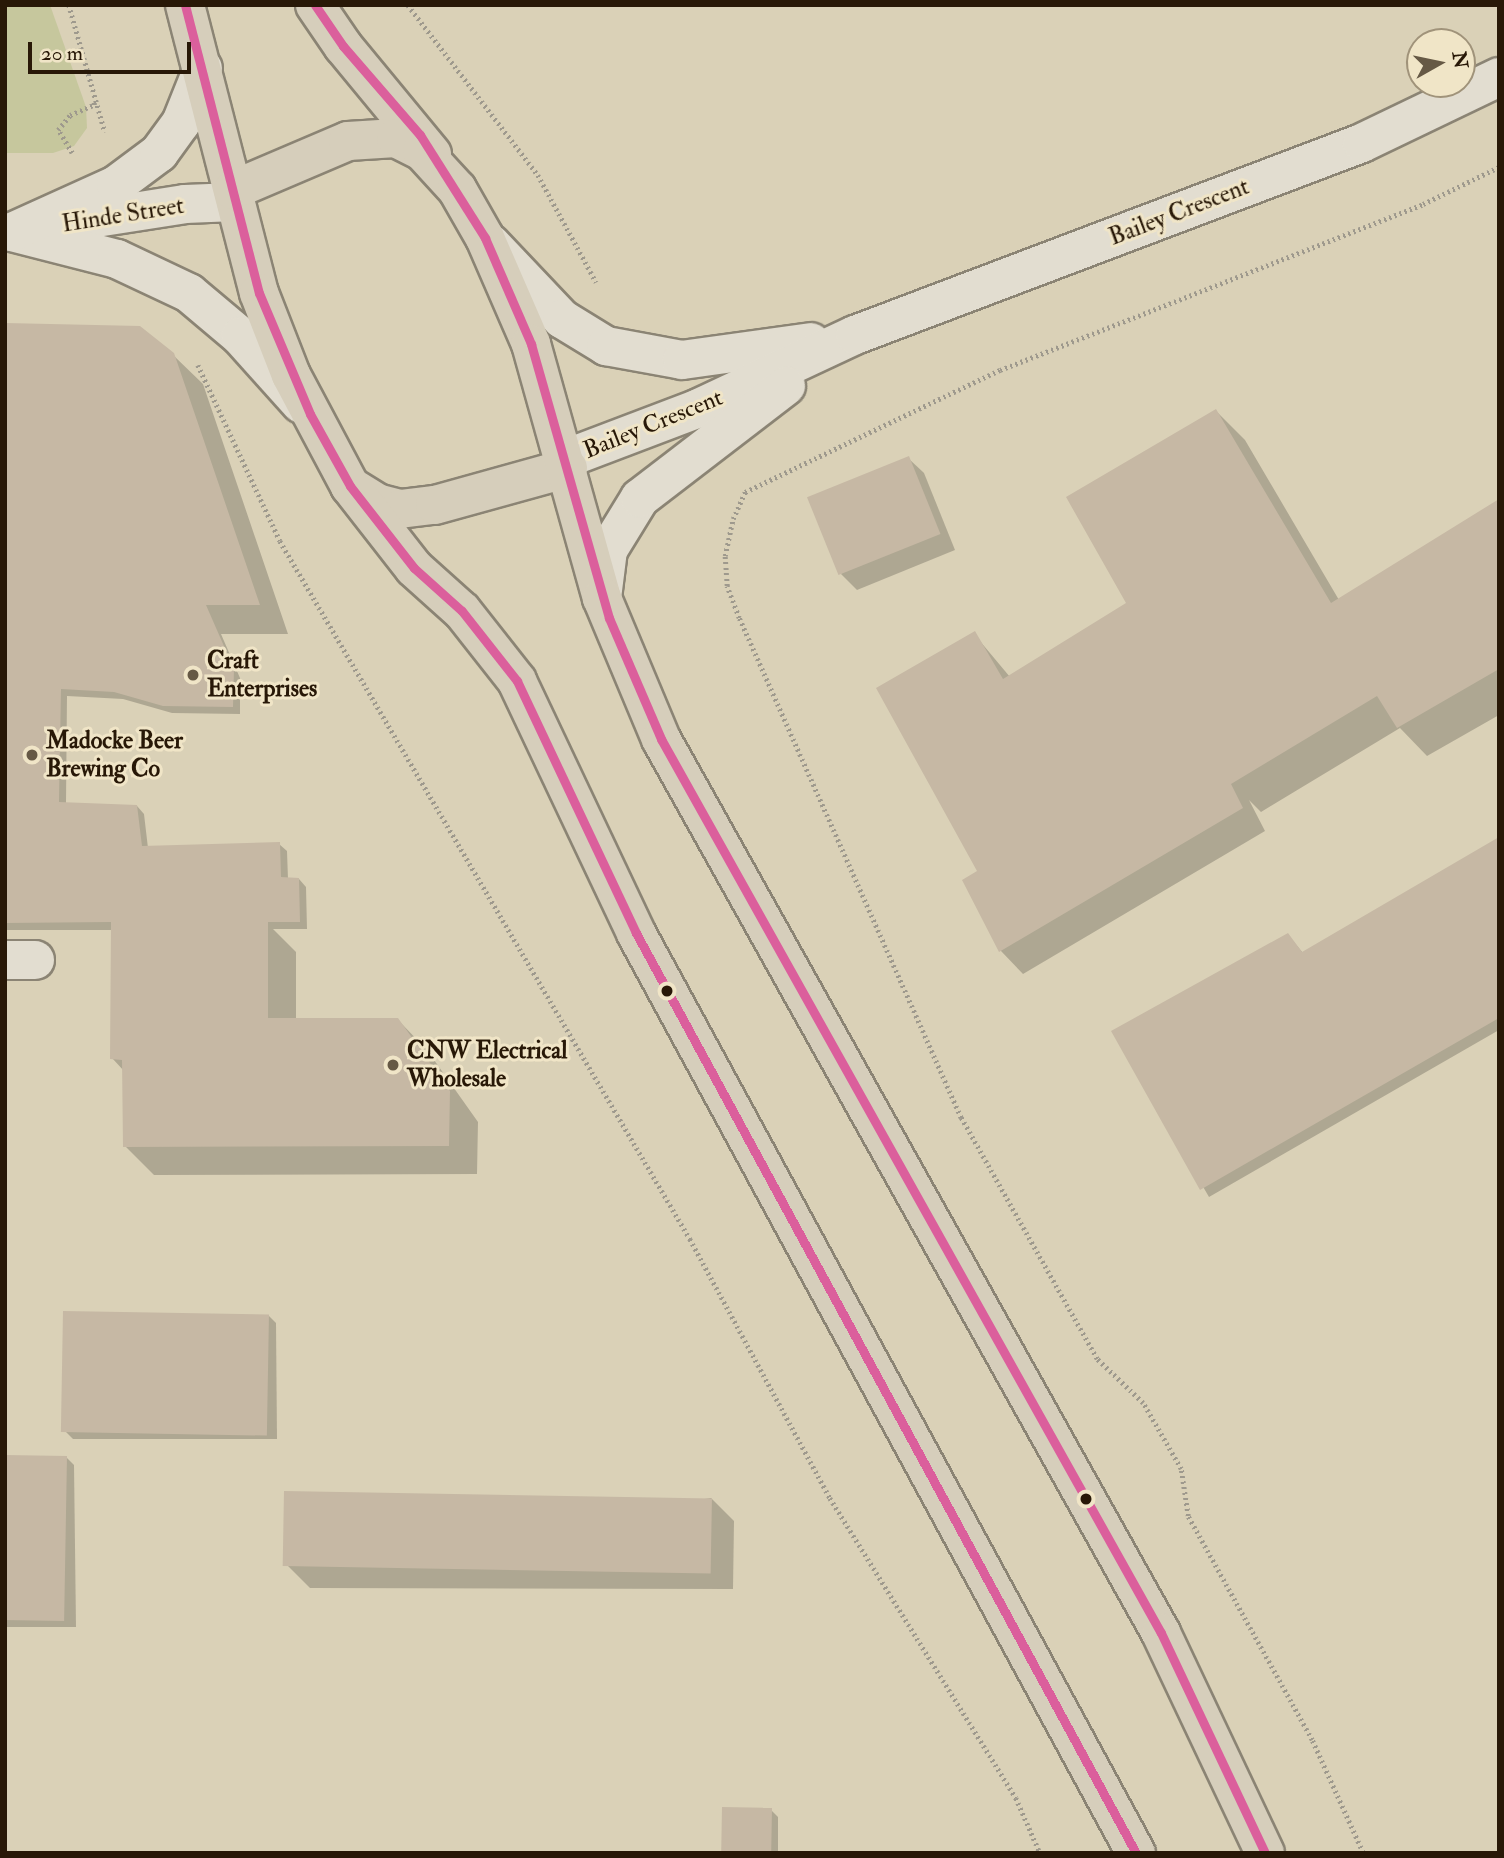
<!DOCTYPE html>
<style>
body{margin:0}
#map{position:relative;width:1504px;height:1858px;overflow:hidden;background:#dad1b7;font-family:"IM FELL Double Pica",serif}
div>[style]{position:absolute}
.green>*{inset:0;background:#c6c79d}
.shadow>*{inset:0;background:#0003}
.building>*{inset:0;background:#c6b8a4;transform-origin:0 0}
.path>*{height:4.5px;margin-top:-2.25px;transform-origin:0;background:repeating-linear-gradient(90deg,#9e998d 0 2px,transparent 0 5.5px)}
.roads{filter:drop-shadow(2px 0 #8b8474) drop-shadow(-2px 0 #8b8474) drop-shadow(0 2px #8b8474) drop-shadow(0 -2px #8b8474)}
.minor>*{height:38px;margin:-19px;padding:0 19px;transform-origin:19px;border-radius:19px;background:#e2ddd0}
.major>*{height:38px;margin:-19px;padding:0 19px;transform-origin:19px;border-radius:19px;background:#d6cebb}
.bus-1>*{height:9px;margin:-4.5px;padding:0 4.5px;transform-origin:4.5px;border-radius:4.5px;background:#db5f9c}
.dots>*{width:19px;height:19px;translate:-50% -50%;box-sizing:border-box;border:4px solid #f0e5c7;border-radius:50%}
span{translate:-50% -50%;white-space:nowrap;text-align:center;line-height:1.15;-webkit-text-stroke:6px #f0e5c7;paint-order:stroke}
.street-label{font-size:24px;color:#281807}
.poi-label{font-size:24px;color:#281807;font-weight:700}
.left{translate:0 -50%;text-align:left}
.frame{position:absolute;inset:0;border:7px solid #281807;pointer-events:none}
.north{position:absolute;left:1406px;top:28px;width:70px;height:70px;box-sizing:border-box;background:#f0e5c7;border:2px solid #a0937a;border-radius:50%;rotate:81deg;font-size:19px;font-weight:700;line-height:28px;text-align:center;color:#281807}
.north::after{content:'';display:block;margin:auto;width:24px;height:32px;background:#665945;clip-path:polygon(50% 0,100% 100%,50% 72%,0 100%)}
.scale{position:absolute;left:28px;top:42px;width:163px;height:32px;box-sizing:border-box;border:4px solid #281807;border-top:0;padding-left:9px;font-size:21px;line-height:24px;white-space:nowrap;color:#281807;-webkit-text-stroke:5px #f0e5c7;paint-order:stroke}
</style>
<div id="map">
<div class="green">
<div style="clip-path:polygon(5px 5px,50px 5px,86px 107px,87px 128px,74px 146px,53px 153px,5px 153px)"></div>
</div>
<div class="shadow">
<div style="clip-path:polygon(5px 324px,173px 355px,203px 384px,288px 634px,221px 634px,240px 678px,240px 714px,172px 713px,123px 699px,67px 696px,66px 804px,137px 806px,144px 814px,148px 848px,279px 844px,287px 851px,288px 879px,299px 879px,306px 887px,307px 929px,273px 929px,296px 952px,296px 1020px,398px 1020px,427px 1050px,478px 1122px,477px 1174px,154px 1175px,125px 1146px,124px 1071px,112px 1058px,113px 930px,5px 930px)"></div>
<div style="clip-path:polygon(1216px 411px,1245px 440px,1339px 600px,1499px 501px,1499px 715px,1427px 756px,1400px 728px,1261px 812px,1249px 800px,1265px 831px,1023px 974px,1001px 951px,964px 880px,979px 871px,974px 634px,1010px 677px,1126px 605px)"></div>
<div style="clip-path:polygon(908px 458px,924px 473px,955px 550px,857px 590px,841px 574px)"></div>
<div style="clip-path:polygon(1499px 839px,1499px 1030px,1209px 1197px,1113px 1032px,1288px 935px,1303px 953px)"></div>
<div style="clip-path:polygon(268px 1315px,276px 1323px,277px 1439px,73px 1439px,65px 1431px)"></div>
<div style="clip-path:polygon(5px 1457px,66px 1457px,74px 1465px,76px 1627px,5px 1627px)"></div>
<div style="clip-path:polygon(711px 1498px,734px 1521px,733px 1589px,310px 1588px,287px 1565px)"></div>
<div style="clip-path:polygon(771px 1810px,778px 1817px,778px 1853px,722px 1853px)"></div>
</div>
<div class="building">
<div style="clip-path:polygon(5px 323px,140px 326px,174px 353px,260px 605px,206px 605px,234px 669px,233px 707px,163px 706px,114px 692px,61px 689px,59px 802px,137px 805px,142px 846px,280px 842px,281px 877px,299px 878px,300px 922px,268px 922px,268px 1018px,398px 1018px,450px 1091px,449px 1146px,123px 1147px,122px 1060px,110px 1059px,111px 922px,5px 923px)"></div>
<div style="clip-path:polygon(1216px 409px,1331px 603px,1499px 499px,1499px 669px,1397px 728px,1377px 696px,1231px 784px,1243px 808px,999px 952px,962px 880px,977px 871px,876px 688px,975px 631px,1003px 679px,1126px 603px,1066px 497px)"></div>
<div style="left:909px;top:456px;width:84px;height:110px;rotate:68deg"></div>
<div style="clip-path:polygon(1499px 837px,1499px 1018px,1200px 1190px,1111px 1031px,1288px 933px,1302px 952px)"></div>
<div style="left:63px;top:1311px;width:206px;height:121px;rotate:1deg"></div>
<div style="left:5px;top:1455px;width:62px;height:165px;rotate:1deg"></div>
<div style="left:284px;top:1491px;width:428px;height:75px;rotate:1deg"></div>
<div style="left:722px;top:1807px;width:50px;height:46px;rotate:1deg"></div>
</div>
<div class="path">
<div style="left:69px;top:5px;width:132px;rotate:74.2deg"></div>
<div style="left:408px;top:5px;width:214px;rotate:52.6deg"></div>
<div style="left:538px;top:175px;width:122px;rotate:61.5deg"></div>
<div style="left:72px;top:153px;width:27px;rotate:-121deg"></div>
<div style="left:58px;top:130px;width:19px;rotate:-51deg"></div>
<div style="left:70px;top:115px;width:26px;rotate:-23deg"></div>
<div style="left:94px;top:105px;width:5px;rotate:-90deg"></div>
<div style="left:198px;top:365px;width:194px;rotate:65deg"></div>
<div style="left:280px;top:541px;width:810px;rotate:59.57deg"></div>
<div style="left:690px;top:1239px;width:294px;rotate:61.6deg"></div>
<div style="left:830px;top:1498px;width:353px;rotate:58.2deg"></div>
<div style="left:1016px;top:1798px;width:60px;rotate:66.4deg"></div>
<div style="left:1363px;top:1853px;width:124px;rotate:-114.3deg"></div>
<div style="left:1312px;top:1740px;width:256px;rotate:-119deg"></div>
<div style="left:1188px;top:1516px;width:48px;rotate:-98.5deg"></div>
<div style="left:1181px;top:1469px;width:76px;rotate:-119.9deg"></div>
<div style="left:1143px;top:1403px;width:64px;rotate:-136.3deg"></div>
<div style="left:1097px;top:1359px;width:277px;rotate:-119.4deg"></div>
<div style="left:961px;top:1118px;width:547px;rotate:-113.94deg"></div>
<div style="left:739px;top:618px;width:34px;rotate:-111deg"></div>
<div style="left:727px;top:586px;width:30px;rotate:-94deg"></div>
<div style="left:725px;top:556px;width:38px;rotate:-78deg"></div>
<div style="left:733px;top:519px;width:30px;rotate:-66deg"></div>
<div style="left:745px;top:492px;width:283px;rotate:-25.6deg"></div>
<div style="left:1000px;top:370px;width:454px;rotate:-21.4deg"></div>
<div style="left:1423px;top:204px;width:85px;rotate:-26deg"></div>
</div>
<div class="roads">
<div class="minor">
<div style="left:64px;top:223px;width:122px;rotate:-8.9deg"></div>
<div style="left:185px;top:204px;width:50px;rotate:-2.3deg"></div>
<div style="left:12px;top:232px;width:108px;rotate:14.4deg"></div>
<div style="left:117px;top:259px;width:80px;rotate:25.3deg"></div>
<div style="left:189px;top:293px;width:67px;rotate:40.1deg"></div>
<div style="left:240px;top:336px;width:91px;rotate:48.1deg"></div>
<div style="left:12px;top:232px;width:114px;rotate:-24.3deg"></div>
<div style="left:116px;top:185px;width:54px;rotate:-36.7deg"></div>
<div style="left:159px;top:153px;width:37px;rotate:-54deg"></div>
<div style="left:181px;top:123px;width:59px;rotate:-68.2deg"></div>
<div style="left:491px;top:244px;width:103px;rotate:46.6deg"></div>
<div style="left:562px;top:319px;width:52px;rotate:31.5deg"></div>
<div style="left:606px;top:346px;width:77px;rotate:10.4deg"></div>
<div style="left:682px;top:360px;width:130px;rotate:-7.9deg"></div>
<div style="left:565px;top:459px;width:143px;rotate:-20.8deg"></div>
<div style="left:699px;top:408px;width:172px;rotate:-25.1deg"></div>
<div style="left:855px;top:335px;width:542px;rotate:-20.74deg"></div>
<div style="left:1362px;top:143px;width:152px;rotate:-25.7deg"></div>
<div style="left:602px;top:598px;width:48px;rotate:-82.9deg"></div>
<div style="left:608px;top:550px;width:61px;rotate:-58.4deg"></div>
<div style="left:640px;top:498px;width:184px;rotate:-37.5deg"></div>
<div style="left:5px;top:960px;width:30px"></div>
</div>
<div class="major">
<div style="left:185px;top:5px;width:297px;rotate:75.6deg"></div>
<div style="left:259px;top:293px;width:88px;rotate:68.7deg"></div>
<div style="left:291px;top:375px;width:126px;rotate:62deg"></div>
<div style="left:350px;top:486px;width:32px;rotate:32deg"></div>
<div style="left:377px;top:503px;width:24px;rotate:15deg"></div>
<div style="left:400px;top:509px;width:35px;rotate:-7deg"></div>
<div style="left:435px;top:505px;width:138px;rotate:-15.5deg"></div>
<div style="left:315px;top:5px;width:50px;rotate:55.7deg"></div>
<div style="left:343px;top:46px;width:140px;rotate:50.5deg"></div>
<div style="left:233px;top:190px;width:125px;rotate:-23.1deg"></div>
<div style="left:348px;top:141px;width:48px;rotate:-3.6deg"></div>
<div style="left:396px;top:138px;width:29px;rotate:27deg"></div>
<div style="left:422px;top:151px;width:52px;rotate:47.4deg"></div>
<div style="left:457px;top:189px;width:56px;rotate:60.3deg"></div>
<div style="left:485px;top:238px;width:116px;rotate:66.5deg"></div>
<div style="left:531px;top:344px;width:264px;rotate:74.4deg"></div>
<div style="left:602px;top:598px;width:153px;rotate:67.3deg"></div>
<div style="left:661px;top:739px;width:1024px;rotate:60.78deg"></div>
<div style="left:1161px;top:1633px;width:243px;rotate:64.7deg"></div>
<div style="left:350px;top:486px;width:104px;rotate:52deg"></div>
<div style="left:414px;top:568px;width:64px;rotate:41.9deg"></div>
<div style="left:462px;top:611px;width:89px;rotate:51.8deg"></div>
<div style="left:517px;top:681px;width:279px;rotate:64.7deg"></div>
<div style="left:636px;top:933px;width:1047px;rotate:61.48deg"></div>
</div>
</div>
<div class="bus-1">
<div style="left:185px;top:5px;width:297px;rotate:75.6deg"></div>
<div style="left:259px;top:293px;width:131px;rotate:67.1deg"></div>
<div style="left:310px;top:414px;width:82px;rotate:60.9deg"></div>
<div style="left:350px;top:486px;width:104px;rotate:52deg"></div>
<div style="left:414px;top:568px;width:64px;rotate:41.9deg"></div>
<div style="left:462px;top:611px;width:89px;rotate:51.8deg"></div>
<div style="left:517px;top:681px;width:279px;rotate:64.7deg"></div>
<div style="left:636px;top:933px;width:1047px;rotate:61.48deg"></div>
<div style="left:315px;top:5px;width:50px;rotate:55.7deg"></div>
<div style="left:343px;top:46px;width:118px;rotate:49.1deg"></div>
<div style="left:420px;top:135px;width:122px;rotate:57.7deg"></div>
<div style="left:485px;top:238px;width:116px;rotate:66.5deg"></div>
<div style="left:531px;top:344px;width:285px;rotate:74.1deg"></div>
<div style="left:609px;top:618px;width:132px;rotate:66.7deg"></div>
<div style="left:661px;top:739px;width:1024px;rotate:60.78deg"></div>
<div style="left:1161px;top:1633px;width:243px;rotate:64.7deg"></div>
</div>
<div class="dots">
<div style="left:193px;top:675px;background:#665945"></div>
<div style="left:32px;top:755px;background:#665945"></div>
<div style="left:667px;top:991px;background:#281807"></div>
<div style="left:393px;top:1065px;background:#665945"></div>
<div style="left:1086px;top:1499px;background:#281807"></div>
</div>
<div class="street-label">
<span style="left:1179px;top:212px;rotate:-21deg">Bailey Crescent</span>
<span style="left:123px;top:215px;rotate:-9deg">Hinde Street</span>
<span style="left:653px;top:424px;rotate:-22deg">Bailey Crescent</span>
</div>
<div class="poi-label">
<span class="left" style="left:207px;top:675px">Craft<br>Enterprises</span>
<span class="left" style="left:46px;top:755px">Madocke Beer<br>Brewing Co</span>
<span class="left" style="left:407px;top:1065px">CNW Electrical<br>Wholesale</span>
</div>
<div class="frame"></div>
<div class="north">N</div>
<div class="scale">20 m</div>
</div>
